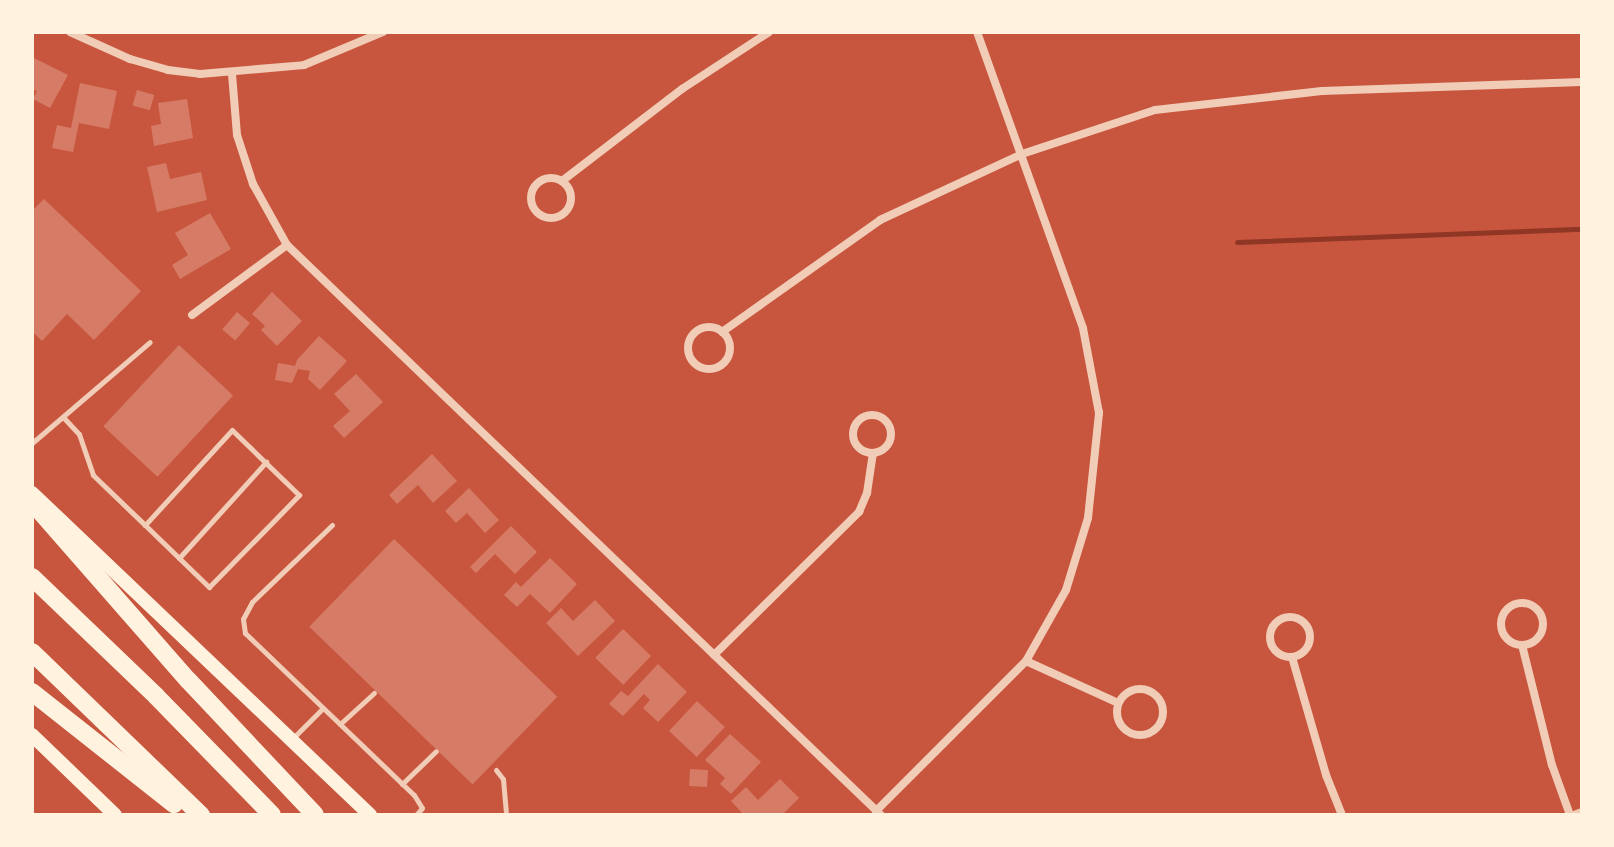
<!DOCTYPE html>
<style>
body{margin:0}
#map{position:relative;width:1614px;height:847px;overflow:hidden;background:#c8553d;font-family:"Source Sans 3",sans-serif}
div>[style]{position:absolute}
.stream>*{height:5px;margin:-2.5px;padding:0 2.5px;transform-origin:2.5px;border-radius:2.5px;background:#8f3625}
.building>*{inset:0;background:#d67c66;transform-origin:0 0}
.service>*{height:5px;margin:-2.5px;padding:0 2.5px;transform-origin:2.5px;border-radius:2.5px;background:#f1ccb7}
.minor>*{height:8px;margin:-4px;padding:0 4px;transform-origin:4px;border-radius:4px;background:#f1ccb7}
.minor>.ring{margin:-4px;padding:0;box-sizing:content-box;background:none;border:8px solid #f1ccb7;border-radius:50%}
.secondary>*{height:14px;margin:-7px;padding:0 7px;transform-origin:7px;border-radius:7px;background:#fff3e0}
.motorway>*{height:18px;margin:-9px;padding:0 9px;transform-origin:9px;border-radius:9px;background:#fff3e0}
span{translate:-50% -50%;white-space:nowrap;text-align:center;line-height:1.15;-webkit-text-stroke:8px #fff3e0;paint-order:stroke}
.frame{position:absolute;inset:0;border:34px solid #fff3e0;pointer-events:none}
</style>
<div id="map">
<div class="stream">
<div style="left:1237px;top:242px;width:345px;rotate:-2.2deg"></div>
</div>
<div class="building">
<div style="clip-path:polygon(32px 57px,68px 75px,50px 108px,33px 99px,37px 91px,32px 89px)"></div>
<div style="clip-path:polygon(80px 83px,117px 91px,109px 129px,79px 123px,73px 152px,52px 148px,57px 125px,71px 128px)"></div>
<div style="left:137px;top:90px;width:18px;height:16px;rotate:16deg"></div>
<div style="clip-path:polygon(187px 99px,193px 138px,154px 146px,151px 126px,161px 124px,158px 103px)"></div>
<div style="clip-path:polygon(166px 163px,170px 179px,201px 172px,207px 200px,157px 212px,147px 167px)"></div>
<div style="clip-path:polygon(44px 199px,141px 291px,94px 340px,67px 314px,42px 341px,32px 331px,32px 211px)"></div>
<div style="clip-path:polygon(210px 213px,231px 249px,180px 279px,172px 265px,188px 255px,175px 233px)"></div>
<div style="clip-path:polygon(272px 292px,302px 321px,277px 346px,261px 330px,265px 326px,252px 314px)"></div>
<div style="left:237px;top:312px;width:17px;height:23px;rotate:40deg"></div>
<div style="clip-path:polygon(319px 336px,347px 361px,320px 390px,308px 379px,310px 371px,298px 369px,292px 383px,275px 380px,278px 363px,295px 366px,297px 360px)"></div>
<div style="left:179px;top:345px;width:74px;height:111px;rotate:43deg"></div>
<div style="clip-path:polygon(356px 374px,383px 402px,344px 438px,333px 426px,350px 411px,334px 394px)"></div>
<div style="clip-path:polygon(432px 454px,457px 481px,433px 503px,418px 485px,397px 504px,389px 495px)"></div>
<div style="clip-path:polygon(469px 488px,499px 520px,485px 533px,467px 513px,456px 523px,445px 511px)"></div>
<div style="clip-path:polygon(511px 526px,537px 552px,515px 574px,495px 554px,476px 573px,470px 567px)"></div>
<div style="left:394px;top:539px;width:227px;height:122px;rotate:44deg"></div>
<div style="clip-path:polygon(550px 558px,577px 584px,550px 613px,530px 594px,517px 607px,504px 595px,516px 582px,521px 587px)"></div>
<div style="clip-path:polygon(595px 600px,615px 621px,578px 656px,546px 623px,561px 608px,573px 621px)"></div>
<div style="left:623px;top:629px;width:39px;height:40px;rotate:44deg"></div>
<div style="clip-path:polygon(658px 664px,687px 692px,658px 722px,643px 708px,650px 700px,644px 694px,623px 716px,609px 704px,621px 691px,628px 696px)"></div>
<div style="left:697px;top:701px;width:38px;height:41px;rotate:43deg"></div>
<div style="clip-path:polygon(730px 734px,761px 762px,731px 794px,720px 784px,725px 778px,705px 760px)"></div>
<div style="left:690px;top:769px;width:18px;height:17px;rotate:3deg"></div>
<div style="clip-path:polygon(780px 779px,799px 798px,782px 815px,744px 815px,731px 801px,746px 787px,758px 800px)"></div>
</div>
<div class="service">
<div style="left:63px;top:417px;width:23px;rotate:47deg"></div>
<div style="left:79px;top:434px;width:43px;rotate:71.1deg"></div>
<div style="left:93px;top:475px;width:72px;rotate:43.9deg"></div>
<div style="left:145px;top:525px;width:47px;rotate:44.1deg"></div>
<div style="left:179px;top:558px;width:42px;rotate:44deg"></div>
<div style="left:209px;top:587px;width:129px;rotate:-45.6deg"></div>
<div style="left:299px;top:495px;width:93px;rotate:-135.9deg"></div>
<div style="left:232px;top:430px;width:129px;rotate:132.5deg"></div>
<div style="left:32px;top:443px;width:155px;rotate:-40.6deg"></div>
<div style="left:332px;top:525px;width:111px;rotate:136.1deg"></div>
<div style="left:252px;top:602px;width:19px;rotate:118deg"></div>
<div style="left:243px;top:619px;width:14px;rotate:82deg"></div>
<div style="left:245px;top:633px;width:234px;rotate:43.8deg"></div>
<div style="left:414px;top:795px;width:15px;rotate:58deg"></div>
<div style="left:422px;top:808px;width:9px;rotate:131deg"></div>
<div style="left:179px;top:558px;width:130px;rotate:-47.8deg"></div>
<div style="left:340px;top:724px;width:46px;rotate:-42.4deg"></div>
<div style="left:293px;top:738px;width:42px;rotate:-45deg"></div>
<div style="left:496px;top:770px;width:11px;rotate:52deg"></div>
<div style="left:503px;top:779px;width:32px;rotate:85deg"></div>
<div style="left:402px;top:784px;width:47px;rotate:-44.1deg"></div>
</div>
<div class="minor">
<div style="left:70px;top:32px;width:66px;rotate:24.2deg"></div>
<div style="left:130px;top:59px;width:40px;rotate:16deg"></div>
<div style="left:168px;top:70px;width:32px;rotate:7deg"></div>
<div style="left:200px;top:74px;width:104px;rotate:-4.9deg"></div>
<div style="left:304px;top:65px;width:86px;rotate:-22.7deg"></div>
<div style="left:232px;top:74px;width:61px;rotate:85.3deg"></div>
<div style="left:237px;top:135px;width:52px;rotate:71.9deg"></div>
<div style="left:253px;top:184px;width:70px;rotate:60.9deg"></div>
<div style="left:287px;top:245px;width:823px;rotate:43.82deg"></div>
<div class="ring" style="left:531px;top:178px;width:32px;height:32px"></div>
<div style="left:562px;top:181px;width:151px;rotate:-37.5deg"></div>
<div style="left:682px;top:89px;width:104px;rotate:-33.2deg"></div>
<div style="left:192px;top:315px;width:118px;rotate:-36.4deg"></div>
<div class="ring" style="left:688px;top:327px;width:34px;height:34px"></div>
<div style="left:722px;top:332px;width:194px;rotate:-35.3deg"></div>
<div style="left:880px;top:220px;width:157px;rotate:-24.9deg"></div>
<div style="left:1022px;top:154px;width:140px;rotate:-18.3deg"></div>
<div style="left:1155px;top:110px;width:168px;rotate:-6.5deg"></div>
<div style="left:1322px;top:91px;width:260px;rotate:-2deg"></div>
<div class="ring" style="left:853px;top:415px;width:30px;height:30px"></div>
<div class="ring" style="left:1501px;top:603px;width:34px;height:34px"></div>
<div class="ring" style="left:1270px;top:617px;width:32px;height:32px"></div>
<div style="left:1522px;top:645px;width:124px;rotate:76deg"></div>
<div style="left:1552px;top:765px;width:53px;rotate:70.2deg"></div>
<div style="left:714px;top:655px;width:204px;rotate:-44.6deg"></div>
<div style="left:859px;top:512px;width:21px;rotate:-67deg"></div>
<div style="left:867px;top:493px;width:40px;rotate:-81.5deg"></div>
<div style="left:1292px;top:657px;width:123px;rotate:73.9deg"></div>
<div style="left:1326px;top:775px;width:43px;rotate:68.2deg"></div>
<div style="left:1026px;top:661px;width:101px;rotate:24.5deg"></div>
<div class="ring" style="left:1117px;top:689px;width:38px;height:38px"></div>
<div style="left:876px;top:811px;width:212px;rotate:-45deg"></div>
<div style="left:1026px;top:661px;width:81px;rotate:-60.6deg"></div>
<div style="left:1066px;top:590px;width:75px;rotate:-73deg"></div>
<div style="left:1088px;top:518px;width:106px;rotate:-84deg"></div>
<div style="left:1099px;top:413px;width:86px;rotate:-100.7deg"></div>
<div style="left:1083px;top:328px;width:314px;rotate:-109.7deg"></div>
<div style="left:1574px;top:815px;width:9px;rotate:-21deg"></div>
</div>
<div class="secondary">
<div style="left:32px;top:493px;width:467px;rotate:43.6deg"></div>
<div style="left:32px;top:735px;width:115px;rotate:43.9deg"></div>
</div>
<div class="motorway">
<div style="left:32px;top:502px;width:237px;rotate:48.8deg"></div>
<div style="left:188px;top:680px;width:185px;rotate:46.7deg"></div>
<div style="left:32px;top:577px;width:172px;rotate:43.8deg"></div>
<div style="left:156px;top:696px;width:166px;rotate:45.7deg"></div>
<div style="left:32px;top:652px;width:235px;rotate:44deg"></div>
<div style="left:32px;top:692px;width:181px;rotate:38.3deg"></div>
</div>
<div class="frame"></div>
</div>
